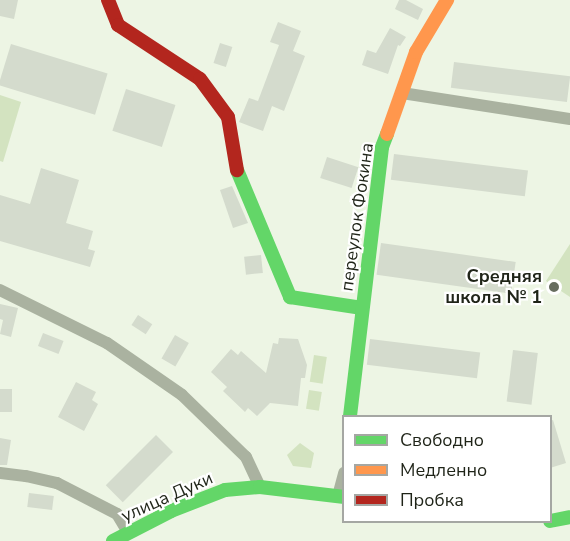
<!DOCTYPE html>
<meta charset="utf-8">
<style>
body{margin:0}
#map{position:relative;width:570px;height:541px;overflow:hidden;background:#edf5e4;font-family:"Nunito Sans",sans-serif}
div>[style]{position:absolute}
.green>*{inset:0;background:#d3e3c0;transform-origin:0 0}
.building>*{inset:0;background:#d4dbcd;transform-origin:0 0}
.street>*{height:12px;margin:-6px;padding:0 6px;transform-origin:6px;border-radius:6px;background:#aab2a0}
.fast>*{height:14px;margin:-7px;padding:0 7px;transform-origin:7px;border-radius:7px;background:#63d668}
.slow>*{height:14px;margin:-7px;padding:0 7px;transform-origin:7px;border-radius:7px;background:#ff974d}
.jam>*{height:14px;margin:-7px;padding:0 7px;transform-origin:7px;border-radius:7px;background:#b3261e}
.dots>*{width:16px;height:16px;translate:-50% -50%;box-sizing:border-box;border:3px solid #fff;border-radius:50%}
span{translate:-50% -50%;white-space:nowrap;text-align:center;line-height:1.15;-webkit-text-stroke:4.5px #fff;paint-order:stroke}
.street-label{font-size:18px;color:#1f2418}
.poi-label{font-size:18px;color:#1f2418;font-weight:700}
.right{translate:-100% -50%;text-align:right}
.legend{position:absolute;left:342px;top:415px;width:210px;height:108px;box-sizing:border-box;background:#fff;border:2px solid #a5a7a3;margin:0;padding:8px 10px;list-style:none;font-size:18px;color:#1f2418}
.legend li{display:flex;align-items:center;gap:12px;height:30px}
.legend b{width:30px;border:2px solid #a5a7a3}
</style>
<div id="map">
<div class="green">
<div style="clip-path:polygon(0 95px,21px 102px,3px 162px,0 161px)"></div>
<div style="clip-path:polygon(570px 244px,570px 297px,546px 281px)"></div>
<div style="left:314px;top:355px;width:13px;height:27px;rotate:9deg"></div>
<div style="left:309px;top:390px;width:13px;height:19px;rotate:9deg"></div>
<div style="clip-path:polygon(300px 443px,314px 453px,311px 468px,293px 466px,287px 455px)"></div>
</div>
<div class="building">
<div style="clip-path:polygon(0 0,18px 0,14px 19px,0 16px)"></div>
<div style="clip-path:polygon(399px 0,406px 0,423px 9px,418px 20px,395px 9px)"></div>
<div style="clip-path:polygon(278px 22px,301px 31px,293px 51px,305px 56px,284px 111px,272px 106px,263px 131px,239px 122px,249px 98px,258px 101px,279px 45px,270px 42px)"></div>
<div style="clip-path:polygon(390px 28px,406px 37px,400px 46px,398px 45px,388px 74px,362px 65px,367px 50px,376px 53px)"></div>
<div style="left:220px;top:43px;width:13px;height:21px;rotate:18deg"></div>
<div style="left:11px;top:44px;width:101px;height:43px;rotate:17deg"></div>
<div style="left:454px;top:62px;width:117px;height:26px;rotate:7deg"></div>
<div style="left:126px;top:89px;width:52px;height:44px;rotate:18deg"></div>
<div style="left:394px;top:154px;width:135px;height:26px;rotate:7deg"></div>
<div style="left:327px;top:157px;width:33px;height:22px;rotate:18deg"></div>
<div style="clip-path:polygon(41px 168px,79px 180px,66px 223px,93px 231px,88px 249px,95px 251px,90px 267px,0 241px,0 195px,30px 204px)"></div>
<div style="clip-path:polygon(232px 186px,248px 223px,233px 228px,220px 190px)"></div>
<div style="left:381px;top:243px;width:136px;height:32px;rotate:8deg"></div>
<div style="left:261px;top:255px;width:18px;height:17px;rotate:84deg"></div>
<div style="clip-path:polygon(0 304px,18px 308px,11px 337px,0 334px,3px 320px,0 319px)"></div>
<div style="left:138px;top:315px;width:17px;height:12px;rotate:33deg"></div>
<div style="left:43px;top:333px;width:22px;height:14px;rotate:21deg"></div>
<div style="left:175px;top:335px;width:16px;height:27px;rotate:30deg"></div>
<div style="clip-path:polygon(279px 338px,298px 339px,307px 365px,305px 378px,301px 378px,298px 406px,270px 403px,257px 416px,248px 408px,245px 412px,223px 391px,227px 387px,211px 372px,231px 349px,238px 355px,241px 351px,266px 373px,273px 343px,278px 344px)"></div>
<div style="left:370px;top:339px;width:111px;height:26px;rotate:7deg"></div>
<div style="left:513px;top:350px;width:25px;height:52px;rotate:7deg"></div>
<div style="clip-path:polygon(76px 382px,96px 392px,92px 400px,98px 404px,84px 431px,58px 417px)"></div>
<div style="left:0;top:389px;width:12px;height:23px"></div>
<div style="clip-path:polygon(553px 420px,566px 463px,550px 468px,550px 421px)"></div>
<div style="left:156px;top:435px;width:24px;height:71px;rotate:45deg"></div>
<div style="clip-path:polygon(0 438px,11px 440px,7px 465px,0 465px)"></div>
<div style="left:29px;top:493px;width:25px;height:14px;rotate:7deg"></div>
</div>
<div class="street">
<div style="left:402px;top:93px;width:170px;rotate:8.8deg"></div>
<div style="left:0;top:290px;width:119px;rotate:26.4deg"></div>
<div style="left:107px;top:343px;width:91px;rotate:34.7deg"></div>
<div style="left:182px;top:395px;width:89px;rotate:44.1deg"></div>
<div style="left:246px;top:457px;width:33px;rotate:65deg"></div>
<div style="left:0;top:473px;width:26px;rotate:7deg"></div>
<div style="left:26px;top:476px;width:32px;rotate:13deg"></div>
<div style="left:57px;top:483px;width:68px;rotate:27.3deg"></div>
<div style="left:117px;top:514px;width:21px;rotate:59deg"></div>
<div style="left:338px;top:496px;width:24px;rotate:-75deg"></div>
</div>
<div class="fast">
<div style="left:237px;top:170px;width:138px;rotate:67.3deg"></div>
<div style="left:290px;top:297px;width:73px;rotate:8.7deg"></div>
<div style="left:350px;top:416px;width:271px;rotate:-83.2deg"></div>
<div style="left:382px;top:147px;width:14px;rotate:-69deg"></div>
<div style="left:550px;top:521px;width:20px;rotate:-11deg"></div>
<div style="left:113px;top:541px;width:65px;rotate:-27.3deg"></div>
<div style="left:171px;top:511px;width:58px;rotate:-21.3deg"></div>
<div style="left:225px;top:490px;width:35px;rotate:-5deg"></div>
<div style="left:260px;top:487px;width:85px;rotate:6.8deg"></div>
</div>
<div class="slow">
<div style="left:387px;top:134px;width:87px;rotate:-70.5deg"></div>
<div style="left:416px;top:52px;width:61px;rotate:-59.2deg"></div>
</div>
<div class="jam">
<div style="left:108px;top:0;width:27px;rotate:68deg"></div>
<div style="left:118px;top:25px;width:98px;rotate:33.4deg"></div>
<div style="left:200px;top:79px;width:47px;rotate:53.6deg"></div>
<div style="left:228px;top:117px;width:54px;rotate:80.4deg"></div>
</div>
<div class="dots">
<div style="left:554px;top:287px;background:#676d5f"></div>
</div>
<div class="street-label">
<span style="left:357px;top:217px;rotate:-82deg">переулок Фокина</span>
<span style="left:167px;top:497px;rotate:-24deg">улица Дуки</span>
</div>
<div class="poi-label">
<span class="right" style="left:542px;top:287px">Средняя<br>школа № 1</span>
</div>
<ul class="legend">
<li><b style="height:8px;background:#63d668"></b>Свободно</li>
<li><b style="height:8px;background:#ff974d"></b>Медленно</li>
<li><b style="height:8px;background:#b3261e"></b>Пробка</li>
</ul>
</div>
